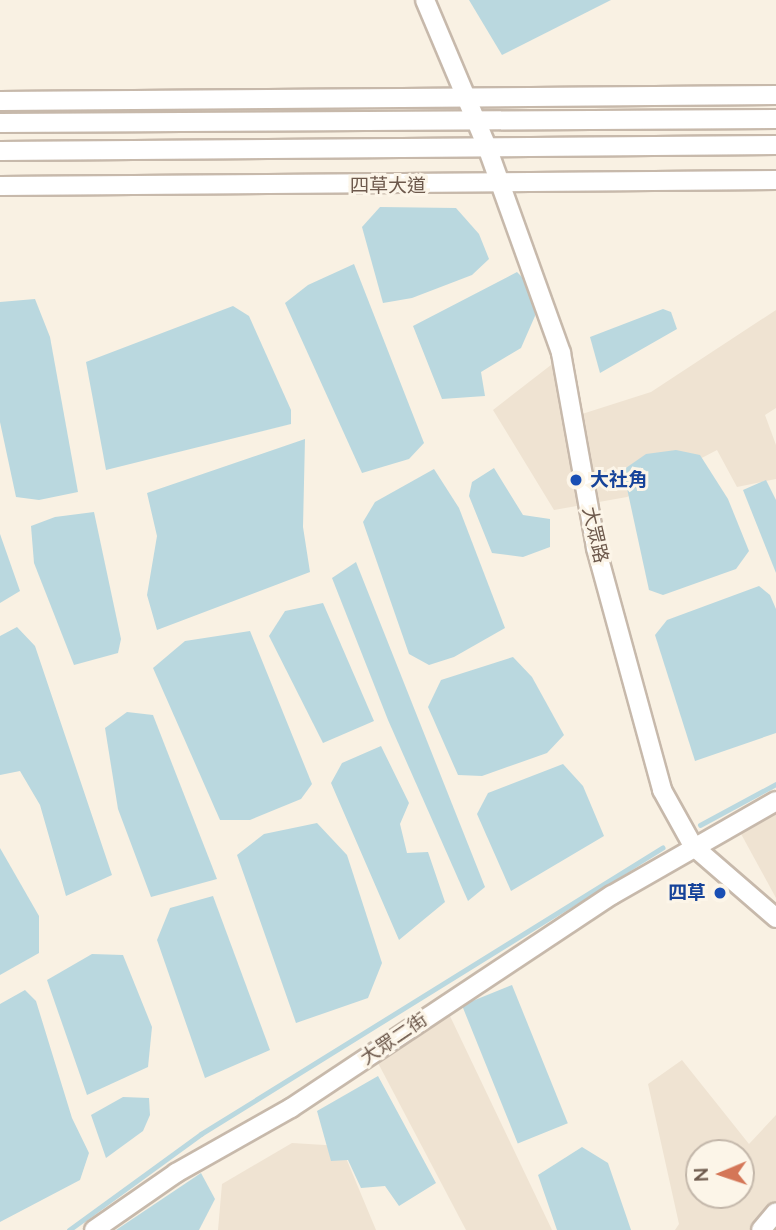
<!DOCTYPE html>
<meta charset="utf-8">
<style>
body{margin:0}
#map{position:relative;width:776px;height:1230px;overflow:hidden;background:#f9f1e3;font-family:Mulish,"Noto Sans TC",sans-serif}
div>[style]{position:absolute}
.residential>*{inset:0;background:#efe3d2}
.water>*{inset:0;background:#bad8df;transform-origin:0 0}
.stream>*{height:4.5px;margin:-2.25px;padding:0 2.25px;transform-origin:2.25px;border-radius:2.25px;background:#bad8df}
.roads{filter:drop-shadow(2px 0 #c7b9ab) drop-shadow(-2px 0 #c7b9ab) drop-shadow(0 2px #c7b9ab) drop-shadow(0 -2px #c7b9ab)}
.minor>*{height:18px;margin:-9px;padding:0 9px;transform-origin:9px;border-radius:9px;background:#fff}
.dots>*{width:19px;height:19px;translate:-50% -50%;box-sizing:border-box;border:4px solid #fcf5e8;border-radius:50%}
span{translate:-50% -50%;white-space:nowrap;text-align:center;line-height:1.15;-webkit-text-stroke:6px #fcf5e8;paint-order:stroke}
.street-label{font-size:19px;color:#6d594c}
.transit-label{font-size:19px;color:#164399;font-weight:700}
.left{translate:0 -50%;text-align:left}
.right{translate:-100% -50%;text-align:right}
.north{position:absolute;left:685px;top:1139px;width:70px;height:70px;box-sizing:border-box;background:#fcf5e8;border:2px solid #c3b7aa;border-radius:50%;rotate:268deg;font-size:19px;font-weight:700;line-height:28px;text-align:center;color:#6d594c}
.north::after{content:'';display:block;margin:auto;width:24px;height:32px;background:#d47657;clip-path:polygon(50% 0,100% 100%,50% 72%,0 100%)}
</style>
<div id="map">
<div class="residential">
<div style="clip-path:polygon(776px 310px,776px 408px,765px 415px,776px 445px,776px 479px,737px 487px,717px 450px,627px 497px,554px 510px,493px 410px,560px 358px,582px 414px,651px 392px)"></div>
<div style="clip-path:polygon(776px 812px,776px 898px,740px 832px)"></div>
<div style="clip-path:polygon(449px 1014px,552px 1230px,466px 1230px,378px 1063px)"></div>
<div style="clip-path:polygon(evenodd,682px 1060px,749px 1144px,776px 1115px,776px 1230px,675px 1230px,679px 1224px,648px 1084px,682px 1060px,699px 1153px,741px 1153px,741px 1195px,699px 1195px,699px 1153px)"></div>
<div style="clip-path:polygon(292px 1143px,341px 1146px,376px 1230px,218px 1230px,222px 1184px)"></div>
</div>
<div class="water">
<div style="clip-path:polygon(469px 0,611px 0,502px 55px)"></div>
<div style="clip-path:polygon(380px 207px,456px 208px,479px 234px,489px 259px,472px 275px,412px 298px,383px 303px,362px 227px)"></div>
<div style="clip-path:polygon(354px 264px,424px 443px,409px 459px,362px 473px,285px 303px,308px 285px)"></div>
<div style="clip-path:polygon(517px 272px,534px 289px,535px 316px,521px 348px,481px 372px,485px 396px,442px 399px,413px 326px)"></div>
<div style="clip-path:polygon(35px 299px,50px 337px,78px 492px,39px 500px,16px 497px,0 422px,0 302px)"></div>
<div style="clip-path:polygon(233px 306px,249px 316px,291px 410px,291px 424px,106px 470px,86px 362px)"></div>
<div style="clip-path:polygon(663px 309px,671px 312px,677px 329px,600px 373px,590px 337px)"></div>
<div style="clip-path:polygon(305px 439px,303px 527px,310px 572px,157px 630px,147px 595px,157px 536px,147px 493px)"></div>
<div style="clip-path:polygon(676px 450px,700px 455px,728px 499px,749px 551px,736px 569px,663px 595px,649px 590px,623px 470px,646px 454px)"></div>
<div style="clip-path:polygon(494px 468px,523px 515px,550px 519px,550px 547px,523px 557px,492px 553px,469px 496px,472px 482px)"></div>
<div style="clip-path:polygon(434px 469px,459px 508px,505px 628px,454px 657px,429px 665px,409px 654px,363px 522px,375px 502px)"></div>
<div style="clip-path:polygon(766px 480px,776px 500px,776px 573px,743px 490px)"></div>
<div style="clip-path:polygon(94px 512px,121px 639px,118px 653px,74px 665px,34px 563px,31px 526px,55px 517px)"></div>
<div style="clip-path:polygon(0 534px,20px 591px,0 603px)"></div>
<div style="clip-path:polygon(356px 562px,485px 887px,468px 901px,388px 720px,332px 578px)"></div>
<div style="clip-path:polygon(759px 586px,770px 595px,776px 609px,776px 733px,695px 761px,655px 635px,667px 620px)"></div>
<div style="clip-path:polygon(323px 603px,374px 721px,323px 743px,269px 636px,285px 611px)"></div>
<div style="clip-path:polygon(17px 627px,35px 646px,112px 875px,66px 896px,40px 805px,20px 771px,0 775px,0 636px)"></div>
<div style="clip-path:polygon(250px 631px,312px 784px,301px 799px,250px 820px,220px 820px,153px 668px,185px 641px)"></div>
<div style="clip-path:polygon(513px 657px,532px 677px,564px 735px,547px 753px,482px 776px,458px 775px,428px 707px,441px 680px)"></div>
<div style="clip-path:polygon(127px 712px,153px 715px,217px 879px,151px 897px,118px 809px,105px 728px)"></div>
<div style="clip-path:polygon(381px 746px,409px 803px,400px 824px,407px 853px,428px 852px,445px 902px,399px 940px,331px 783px,342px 763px)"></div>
<div style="clip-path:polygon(563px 764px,583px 786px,604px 836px,511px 891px,477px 814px,488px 793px)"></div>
<div style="clip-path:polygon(317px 823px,347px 855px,382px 963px,368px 998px,296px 1023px,237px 855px,264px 834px)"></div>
<div style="clip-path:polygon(0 848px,39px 916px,39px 953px,0 975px)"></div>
<div style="clip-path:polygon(213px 896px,270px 1050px,205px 1078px,157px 940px,170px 908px)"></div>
<div style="clip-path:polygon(92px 954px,123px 955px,152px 1027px,148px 1067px,87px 1095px,47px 980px)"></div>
<div style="left:512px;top:985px;width:149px;height:54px;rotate:68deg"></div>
<div style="clip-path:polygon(25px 990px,36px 1001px,72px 1118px,89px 1153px,80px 1180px,0 1222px,0 1004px)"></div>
<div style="clip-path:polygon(378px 1076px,436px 1183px,399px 1206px,385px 1186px,361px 1188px,348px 1160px,331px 1161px,317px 1111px)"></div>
<div style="clip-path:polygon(123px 1097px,149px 1098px,150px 1115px,143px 1131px,106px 1158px,91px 1115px)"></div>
<div style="clip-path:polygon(582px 1147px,608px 1163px,631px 1230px,557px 1230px,538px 1175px)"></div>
<div style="clip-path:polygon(201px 1173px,215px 1199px,199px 1230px,116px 1230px)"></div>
</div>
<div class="stream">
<div style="left:700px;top:825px;width:86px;rotate:-28.3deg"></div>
<div style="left:69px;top:1230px;width:163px;rotate:-36deg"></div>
<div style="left:201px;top:1134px;width:543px;rotate:-31.82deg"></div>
</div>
<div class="roads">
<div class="minor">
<div style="left:425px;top:0;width:160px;rotate:67.1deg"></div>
<div style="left:487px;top:147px;width:219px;rotate:70.2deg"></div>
<div style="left:561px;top:353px;width:198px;rotate:79.8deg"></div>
<div style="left:596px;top:548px;width:251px;rotate:74.7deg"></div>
<div style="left:662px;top:790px;width:64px;rotate:61deg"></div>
<div style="left:693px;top:846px;width:110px;rotate:40.9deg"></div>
<div style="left:0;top:101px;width:776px;rotate:-0.44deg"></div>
<div style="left:0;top:123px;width:776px;rotate:-0.3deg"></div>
<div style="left:0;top:151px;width:776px;rotate:-0.44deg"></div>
<div style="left:0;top:186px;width:776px;rotate:-0.44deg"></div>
<div style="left:94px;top:1230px;width:100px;rotate:-34.8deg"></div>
<div style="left:176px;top:1173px;width:132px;rotate:-29.5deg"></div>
<div style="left:291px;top:1108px;width:385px;rotate:-33.6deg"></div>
<div style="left:612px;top:895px;width:189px;rotate:-29.8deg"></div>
<div style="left:761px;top:1230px;width:23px;rotate:-50deg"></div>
</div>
</div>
<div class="dots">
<div style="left:576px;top:480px;background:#1a4fb4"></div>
<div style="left:720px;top:893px;background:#1a4fb4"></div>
</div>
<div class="street-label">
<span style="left:388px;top:186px">四草大道</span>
<span style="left:595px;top:535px;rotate:77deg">大眾路</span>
<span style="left:394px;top:1039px;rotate:-34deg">大眾二街</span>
</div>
<div class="transit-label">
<span class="left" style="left:590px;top:480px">大社角</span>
<span class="right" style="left:706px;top:893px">四草</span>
</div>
<div class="north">N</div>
</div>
